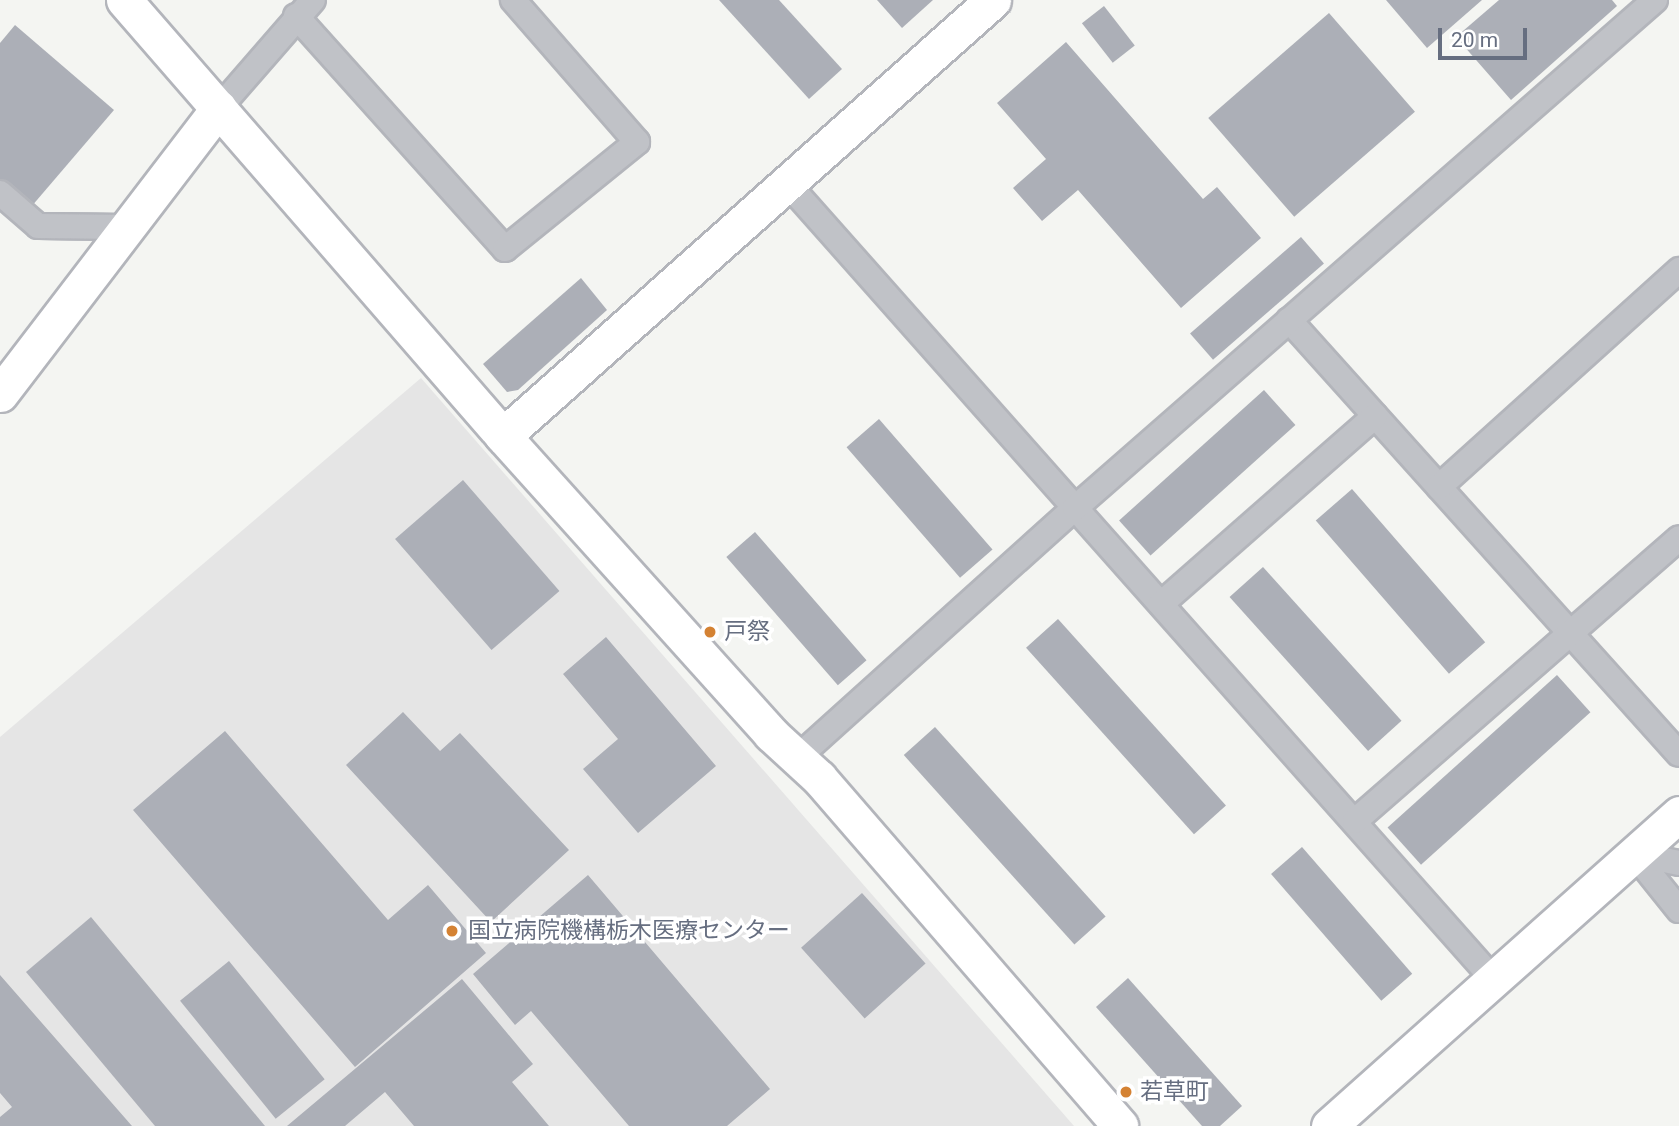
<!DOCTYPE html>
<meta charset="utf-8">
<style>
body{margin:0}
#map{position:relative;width:1679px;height:1126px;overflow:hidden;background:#f4f5f2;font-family:Roboto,"Noto Sans JP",sans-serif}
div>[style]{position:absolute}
.built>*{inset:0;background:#e5e5e5}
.building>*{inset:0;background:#acafb7;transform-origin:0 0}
.roads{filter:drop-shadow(2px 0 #b3b5bb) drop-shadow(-2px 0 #b3b5bb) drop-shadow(0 2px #b3b5bb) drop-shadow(0 -2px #b3b5bb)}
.street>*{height:24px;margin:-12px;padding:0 12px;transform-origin:12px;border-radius:12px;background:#c0c2c7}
.secondary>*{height:35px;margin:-17.5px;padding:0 17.5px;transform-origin:17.5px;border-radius:17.5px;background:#fff}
.dots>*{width:19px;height:19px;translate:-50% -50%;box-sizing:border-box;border:4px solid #fff;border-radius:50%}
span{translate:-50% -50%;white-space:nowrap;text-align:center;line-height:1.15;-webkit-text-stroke:7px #fff;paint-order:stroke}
.poi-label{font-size:23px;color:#666e80}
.left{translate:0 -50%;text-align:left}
.scale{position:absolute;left:1438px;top:28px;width:89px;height:32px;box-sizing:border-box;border:4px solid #666e80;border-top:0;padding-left:9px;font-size:21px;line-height:24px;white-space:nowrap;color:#666e80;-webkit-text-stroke:5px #fff;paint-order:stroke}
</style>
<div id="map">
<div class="built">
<div style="clip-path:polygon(421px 378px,1074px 1126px,0 1126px,0 737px)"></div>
</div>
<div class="building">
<div style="clip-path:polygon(719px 0,779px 0,842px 69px,809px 99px)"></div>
<div style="clip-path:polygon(877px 0,933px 0,902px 28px)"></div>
<div style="clip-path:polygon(1386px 0,1482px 0,1427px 48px)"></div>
<div style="clip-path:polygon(1499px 0,1612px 0,1617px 6px,1511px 100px,1456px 37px)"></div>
<div style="left:1104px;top:6px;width:50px;height:28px;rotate:52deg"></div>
<div style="left:1329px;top:13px;width:131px;height:160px;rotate:49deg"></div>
<div style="clip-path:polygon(15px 25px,114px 110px,31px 207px,0 181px,0 43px)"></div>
<div style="clip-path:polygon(1066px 42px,1203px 199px,1217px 187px,1261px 238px,1181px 308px,1078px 190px,1042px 221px,1013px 188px,1046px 159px,997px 103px)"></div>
<div style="left:1301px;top:237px;width:35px;height:147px;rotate:49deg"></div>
<div style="clip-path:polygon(581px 278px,607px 310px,518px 390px,507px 392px,483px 364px)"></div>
<div style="left:1264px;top:390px;width:47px;height:195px;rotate:48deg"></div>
<div style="left:879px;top:419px;width:173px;height:43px;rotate:49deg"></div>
<div style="left:463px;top:480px;width:147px;height:90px;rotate:49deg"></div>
<div style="left:1352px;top:489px;width:203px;height:48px;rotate:49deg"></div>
<div style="left:755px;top:532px;width:170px;height:38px;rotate:49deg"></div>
<div style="left:1263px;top:567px;width:207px;height:45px;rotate:48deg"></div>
<div style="left:1058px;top:619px;width:251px;height:43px;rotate:48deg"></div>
<div style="clip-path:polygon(606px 637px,716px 766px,638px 833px,583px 769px,618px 739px,563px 674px)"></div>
<div style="left:1557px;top:675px;width:50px;height:228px;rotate:48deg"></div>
<div style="clip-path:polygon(403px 712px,440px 751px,460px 733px,569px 850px,491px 922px,346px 765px)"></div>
<div style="left:935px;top:727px;width:255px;height:42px;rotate:48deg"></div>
<div style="clip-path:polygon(225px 731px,388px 920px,428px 885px,486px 953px,355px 1067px,133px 810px)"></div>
<div style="left:1302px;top:847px;width:168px;height:41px;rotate:49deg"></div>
<div style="clip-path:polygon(588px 875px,770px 1089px,727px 1126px,629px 1126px,531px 1011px,515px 1025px,473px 974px)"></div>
<div style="left:862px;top:893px;width:95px;height:82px;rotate:48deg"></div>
<div style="clip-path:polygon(91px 917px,265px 1126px,155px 1126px,26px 972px)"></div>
<div style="left:229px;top:961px;width:152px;height:63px;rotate:51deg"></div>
<div style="clip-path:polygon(0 975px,132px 1126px,0 1126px,0 1117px,12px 1107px,0 1093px)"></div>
<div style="clip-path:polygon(1128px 978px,1242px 1106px,1220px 1126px,1202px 1126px,1096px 1007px)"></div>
<div style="clip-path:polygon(462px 979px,533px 1064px,512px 1082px,549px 1126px,414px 1126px,385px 1092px,345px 1126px,287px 1126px)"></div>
</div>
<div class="roads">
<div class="street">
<div style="left:296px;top:16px;width:313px;rotate:48.1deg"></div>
<div style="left:505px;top:249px;width:170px;rotate:-39deg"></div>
<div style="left:637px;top:142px;width:189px;rotate:-131.1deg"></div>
<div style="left:219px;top:108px;width:143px;rotate:-49deg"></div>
<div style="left:786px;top:182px;width:1065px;rotate:48.42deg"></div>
<div style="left:0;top:193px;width:50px;rotate:41deg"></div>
<div style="left:38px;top:226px;width:89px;rotate:0.6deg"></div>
<div style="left:1289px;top:320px;width:583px;rotate:48.06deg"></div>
<div style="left:1439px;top:487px;width:324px;rotate:-42.1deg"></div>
<div style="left:1161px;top:604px;width:285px;rotate:-41.3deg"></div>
<div style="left:797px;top:758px;width:374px;rotate:-42deg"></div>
<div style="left:1075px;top:508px;width:771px;rotate:-41.21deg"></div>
<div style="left:1355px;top:821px;width:430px;rotate:-41.1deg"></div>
<div style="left:1634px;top:854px;width:72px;rotate:51.2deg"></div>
<div style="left:1634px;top:854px;width:46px;rotate:11.3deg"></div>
</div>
<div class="secondary">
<div style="left:124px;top:0;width:578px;rotate:49deg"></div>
<div style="left:503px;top:436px;width:401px;rotate:48deg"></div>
<div style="left:771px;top:734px;width:65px;rotate:42.5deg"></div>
<div style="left:819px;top:778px;width:460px;rotate:49.1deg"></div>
<div style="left:0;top:394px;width:360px;rotate:-52.6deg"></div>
<div style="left:503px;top:436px;width:656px;rotate:-41.66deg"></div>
<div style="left:1329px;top:1126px;width:469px;rotate:-41.7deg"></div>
</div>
</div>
<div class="dots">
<div style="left:710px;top:632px;background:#d48233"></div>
<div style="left:452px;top:931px;background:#d48233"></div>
<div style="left:1126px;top:1092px;background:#d48233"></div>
</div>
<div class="poi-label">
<span class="left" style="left:724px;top:632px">戸祭</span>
<span class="left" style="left:468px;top:931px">国立病院機構栃木医療センター</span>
<span class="left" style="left:1140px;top:1092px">若草町</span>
</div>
<div class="scale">20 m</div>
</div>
